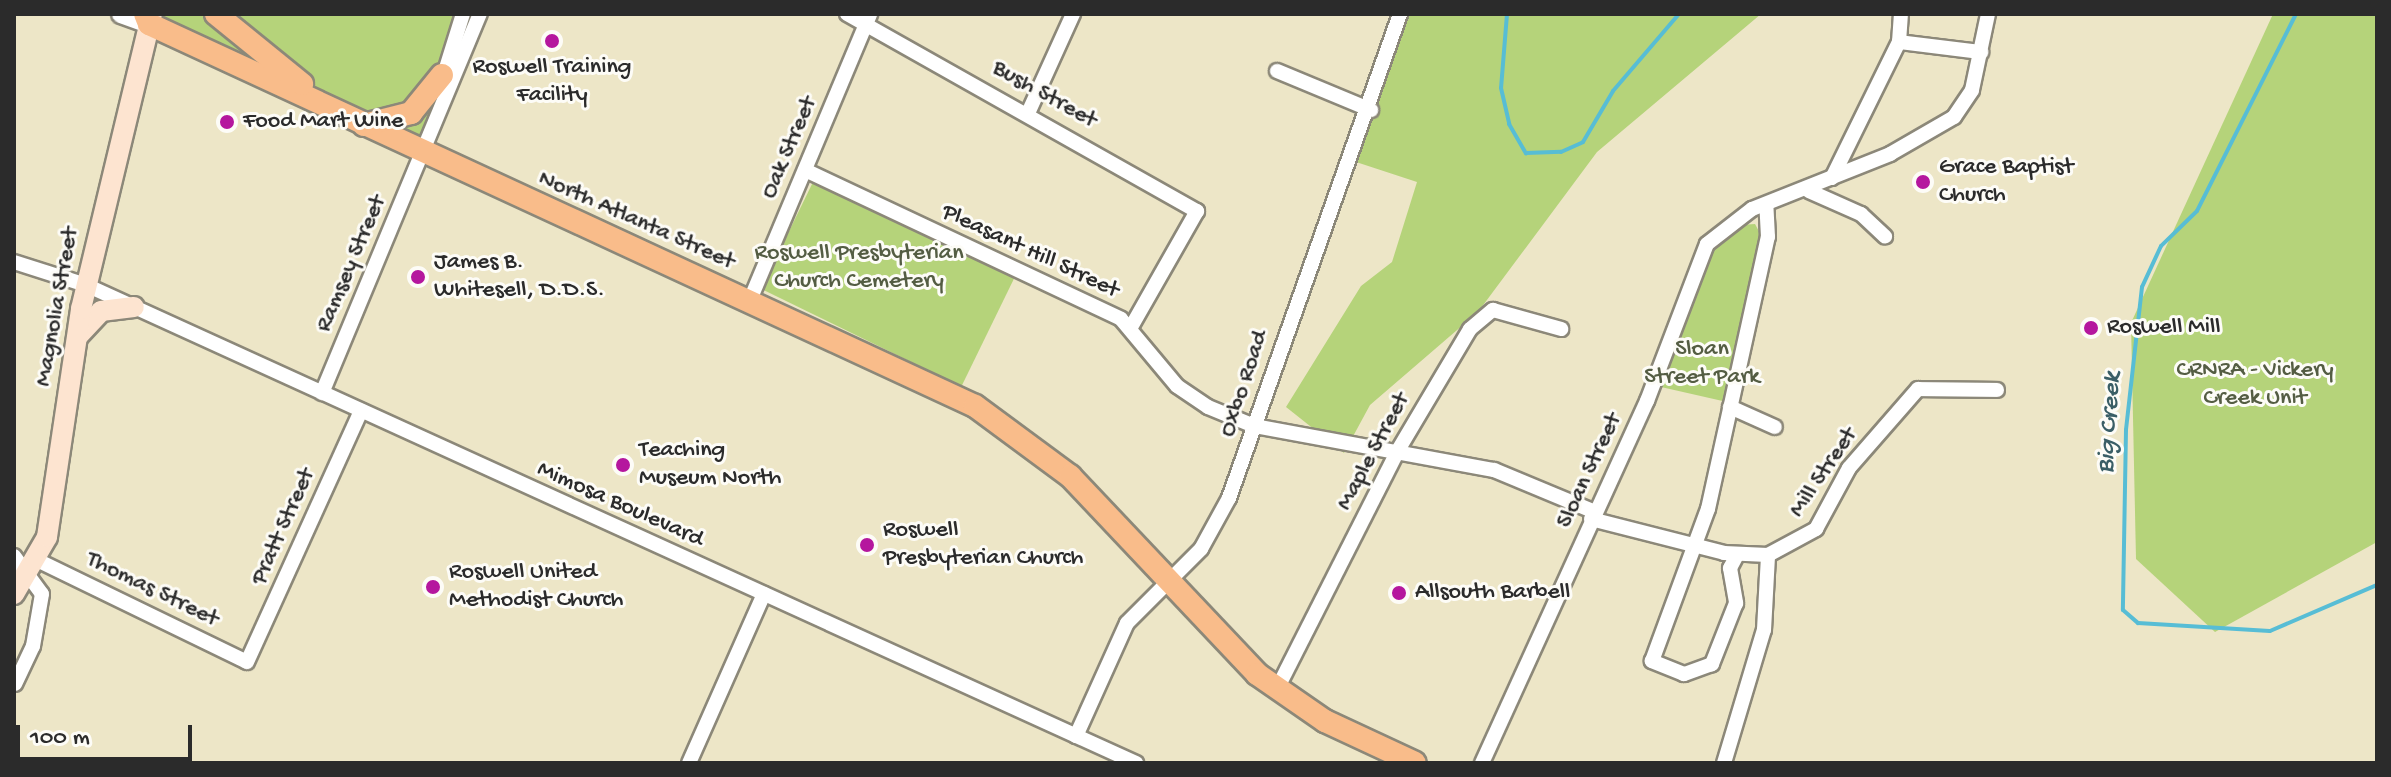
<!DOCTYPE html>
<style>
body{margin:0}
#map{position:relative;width:2391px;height:777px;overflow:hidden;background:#ede6c7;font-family:"Gochi Hand",sans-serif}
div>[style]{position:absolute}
.green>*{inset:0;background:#b5d37a;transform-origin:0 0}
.stream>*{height:4px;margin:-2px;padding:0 2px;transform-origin:2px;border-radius:2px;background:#57bdd5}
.roads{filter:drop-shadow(2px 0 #8c8879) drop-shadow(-2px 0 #8c8879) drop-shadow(0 2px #8c8879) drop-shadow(0 -2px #8c8879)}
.minor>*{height:14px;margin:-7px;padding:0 7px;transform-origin:7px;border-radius:7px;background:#fff}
.tertiary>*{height:18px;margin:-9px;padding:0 9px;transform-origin:9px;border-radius:9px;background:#fff}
.secondary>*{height:20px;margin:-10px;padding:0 10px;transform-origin:10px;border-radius:10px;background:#fde4d0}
.trunk>*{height:22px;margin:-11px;padding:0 11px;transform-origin:11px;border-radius:11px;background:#f9bc8a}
.dots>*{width:22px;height:22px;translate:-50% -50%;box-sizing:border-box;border:4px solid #fdfcf7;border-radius:50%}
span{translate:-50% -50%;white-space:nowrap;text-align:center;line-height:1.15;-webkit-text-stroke:6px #fdfcf7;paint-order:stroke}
.poi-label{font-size:24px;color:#2b2b2b}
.left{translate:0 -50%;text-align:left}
.street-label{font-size:24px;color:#2b2b2b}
.park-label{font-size:24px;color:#545d43}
.water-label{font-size:26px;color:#3a5e66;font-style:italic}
.frame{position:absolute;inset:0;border:16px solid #2b2b2b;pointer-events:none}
.scale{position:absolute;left:16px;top:725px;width:176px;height:36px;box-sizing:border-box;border:4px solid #2b2b2b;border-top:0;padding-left:10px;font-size:24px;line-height:28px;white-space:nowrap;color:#2b2b2b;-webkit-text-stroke:6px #fdfcf7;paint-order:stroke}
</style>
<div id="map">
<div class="green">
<div style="clip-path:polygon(148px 14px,476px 14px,425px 142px)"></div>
<div style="clip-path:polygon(1391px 14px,1761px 14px,1597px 152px,1478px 312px,1370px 405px,1344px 453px,1286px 407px,1361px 286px,1392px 262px,1417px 182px,1353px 161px)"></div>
<div style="clip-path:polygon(2273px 14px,2377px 14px,2377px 542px,2215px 632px,2136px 559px,2131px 323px)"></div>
<div style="left:814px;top:180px;width:223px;height:121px;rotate:26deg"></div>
<div style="clip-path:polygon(1755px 224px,1763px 239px,1727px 402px,1661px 387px,1712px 251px,1740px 225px)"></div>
</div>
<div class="stream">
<div style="left:1507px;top:14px;width:74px;rotate:94.6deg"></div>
<div style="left:1501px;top:88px;width:37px;rotate:77deg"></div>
<div style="left:1509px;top:124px;width:34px;rotate:60deg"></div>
<div style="left:1526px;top:153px;width:35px;rotate:-2deg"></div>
<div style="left:1561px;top:152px;width:24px;rotate:-24deg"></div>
<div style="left:1583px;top:142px;width:59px;rotate:-59.5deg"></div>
<div style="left:1613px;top:91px;width:101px;rotate:-49.4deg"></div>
<div style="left:2296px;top:14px;width:220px;rotate:116.7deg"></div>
<div style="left:2197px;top:211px;width:50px;rotate:135.8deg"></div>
<div style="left:2161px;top:246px;width:45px;rotate:114.9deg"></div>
<div style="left:2142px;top:287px;width:144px;rotate:96.4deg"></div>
<div style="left:2126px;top:430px;width:180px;rotate:91deg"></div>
<div style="left:2123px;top:610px;width:20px;rotate:41deg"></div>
<div style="left:2138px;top:623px;width:132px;rotate:3.5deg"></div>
<div style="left:2270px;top:631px;width:116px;rotate:-23.3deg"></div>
</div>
<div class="roads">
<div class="minor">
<div style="left:847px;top:14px;width:402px;rotate:29.4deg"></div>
<div style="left:1197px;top:211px;width:133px;rotate:119.6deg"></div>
<div style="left:1899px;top:42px;width:28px;rotate:-86deg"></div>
<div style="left:1277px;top:71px;width:102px;rotate:22.5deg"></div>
<div style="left:441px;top:84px;width:73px;rotate:-72.6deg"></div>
<div style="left:1029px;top:111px;width:107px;rotate:-65.6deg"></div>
<div style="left:805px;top:170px;width:349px;rotate:25.2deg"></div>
<div style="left:1121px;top:319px;width:87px;rotate:50.1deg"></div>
<div style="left:1177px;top:386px;width:37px;rotate:34deg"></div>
<div style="left:1208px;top:407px;width:50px;rotate:22.4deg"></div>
<div style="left:1254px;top:426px;width:244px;rotate:10.4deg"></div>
<div style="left:1494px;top:470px;width:109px;rotate:22.6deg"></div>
<div style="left:1832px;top:178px;width:152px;rotate:-63.8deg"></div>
<div style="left:1899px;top:42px;width:83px;rotate:7deg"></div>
<div style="left:1809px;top:191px;width:57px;rotate:23.9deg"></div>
<div style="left:1861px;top:214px;width:33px;rotate:43deg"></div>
<div style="left:14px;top:262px;width:76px;rotate:17.7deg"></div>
<div style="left:86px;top:285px;width:1154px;rotate:24.48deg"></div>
<div style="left:750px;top:300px;width:310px;rotate:-67.2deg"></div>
<div style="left:322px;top:393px;width:411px;rotate:-67.4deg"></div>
<div style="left:1730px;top:407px;width:49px;rotate:24deg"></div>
<div style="left:1591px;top:519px;width:137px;rotate:14.3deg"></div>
<div style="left:1724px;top:553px;width:44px;rotate:2.6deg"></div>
<div style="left:1768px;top:555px;width:55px;rotate:-28.4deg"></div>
<div style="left:1816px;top:529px;width:69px;rotate:-61.6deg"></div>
<div style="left:1849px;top:468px;width:105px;rotate:-48.9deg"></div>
<div style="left:1918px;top:389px;width:79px;rotate:0.7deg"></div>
<div style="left:1737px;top:555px;width:15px;rotate:118deg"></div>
<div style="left:1730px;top:568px;width:36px;rotate:80deg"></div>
<div style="left:1736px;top:603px;width:66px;rotate:111.5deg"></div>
<div style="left:1712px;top:664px;width:30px;rotate:160deg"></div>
<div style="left:1684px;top:674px;width:35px;rotate:-158deg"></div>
<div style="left:1652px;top:661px;width:162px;rotate:-69.8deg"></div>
<div style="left:1708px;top:509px;width:279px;rotate:-77.6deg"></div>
<div style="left:1768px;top:237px;width:33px;rotate:-93deg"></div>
<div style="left:14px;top:556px;width:47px;rotate:53.6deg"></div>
<div style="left:42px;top:594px;width:53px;rotate:99.8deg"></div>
<div style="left:33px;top:646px;width:42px;rotate:115.3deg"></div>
<div style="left:37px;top:560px;width:233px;rotate:25.9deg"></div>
<div style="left:247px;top:662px;width:276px;rotate:-65.6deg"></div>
<div style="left:1277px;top:689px;width:266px;rotate:-63.1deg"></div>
<div style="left:1397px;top:452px;width:143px;rotate:-59.3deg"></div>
<div style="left:1470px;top:329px;width:30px;rotate:-40deg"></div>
<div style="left:1493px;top:310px;width:71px;rotate:15.6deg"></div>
<div style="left:1076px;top:736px;width:124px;rotate:-65.7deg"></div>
<div style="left:1127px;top:623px;width:105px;rotate:-45deg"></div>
<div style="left:1201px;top:549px;width:58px;rotate:-61.2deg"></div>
<div style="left:1229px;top:498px;width:513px;rotate:-70.54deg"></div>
<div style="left:689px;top:763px;width:185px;rotate:-66.1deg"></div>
<div style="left:1482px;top:763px;width:398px;rotate:-65.5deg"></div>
<div style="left:1647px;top:401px;width:168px;rotate:-69.1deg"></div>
<div style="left:1707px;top:244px;width:57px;rotate:-37.9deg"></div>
<div style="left:1752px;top:209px;width:149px;rotate:-21.7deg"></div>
<div style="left:1890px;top:154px;width:74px;rotate:-30deg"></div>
<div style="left:1954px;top:117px;width:32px;rotate:-56deg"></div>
<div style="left:1972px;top:90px;width:78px;rotate:-78.1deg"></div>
<div style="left:1724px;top:763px;width:139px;rotate:-73.3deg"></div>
<div style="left:1764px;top:630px;width:75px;rotate:-86.9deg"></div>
</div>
<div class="tertiary">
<div style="left:121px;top:14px;width:30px;rotate:20deg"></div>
</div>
<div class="secondary">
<div style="left:78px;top:336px;width:34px;rotate:-47deg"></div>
<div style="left:101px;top:311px;width:33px;rotate:-7deg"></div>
<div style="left:14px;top:594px;width:66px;rotate:-59.9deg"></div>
<div style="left:47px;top:537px;width:231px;rotate:-81.5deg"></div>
<div style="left:81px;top:309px;width:303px;rotate:-76.5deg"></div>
</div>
<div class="trunk">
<div style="left:145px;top:14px;width:11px;rotate:68deg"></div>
<div style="left:149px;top:24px;width:910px;rotate:24.82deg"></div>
<div style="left:975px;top:406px;width:118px;rotate:36.4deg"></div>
<div style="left:1070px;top:476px;width:272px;rotate:46.6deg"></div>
<div style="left:1257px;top:674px;width:83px;rotate:34.7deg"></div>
<div style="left:1325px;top:721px;width:99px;rotate:25deg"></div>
<div style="left:216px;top:14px;width:111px;rotate:39.1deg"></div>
<div style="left:364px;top:125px;width:49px;rotate:-14.3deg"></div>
<div style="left:411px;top:113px;width:49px;rotate:-50.8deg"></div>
</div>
</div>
<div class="dots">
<div style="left:552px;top:41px;background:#b5179e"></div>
<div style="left:227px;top:122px;background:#b5179e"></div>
<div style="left:1923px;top:182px;background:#b5179e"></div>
<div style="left:418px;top:277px;background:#b5179e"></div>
<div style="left:2091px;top:328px;background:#b5179e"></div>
<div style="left:623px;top:465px;background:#b5179e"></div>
<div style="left:867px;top:545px;background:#b5179e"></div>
<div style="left:433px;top:587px;background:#b5179e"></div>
<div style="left:1399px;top:593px;background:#b5179e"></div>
</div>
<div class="poi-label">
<span style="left:552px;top:82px">Roswell Training<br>Facility</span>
<span class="left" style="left:243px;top:122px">Food Mart Wine</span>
<span class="left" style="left:1939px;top:182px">Grace Baptist<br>Church</span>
<span class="left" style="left:434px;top:277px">James B.<br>Whitesell, D.D.S.</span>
<span class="left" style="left:2107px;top:328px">Roswell Mill</span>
<span class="left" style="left:639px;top:465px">Teaching<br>Museum North</span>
<span class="left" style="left:883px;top:545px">Roswell<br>Presbyterian Church</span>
<span class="left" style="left:449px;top:587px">Roswell United<br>Methodist Church</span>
<span class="left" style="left:1415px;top:593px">Allsouth Barbell</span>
</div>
<div class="street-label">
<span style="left:1044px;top:95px;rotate:29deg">Bush Street</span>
<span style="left:790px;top:148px;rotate:-67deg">Oak Street</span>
<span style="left:636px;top:221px;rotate:24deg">North Atlanta Street</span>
<span style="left:1030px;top:252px;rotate:25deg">Pleasant Hill Street</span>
<span style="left:352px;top:264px;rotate:-67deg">Ramsey Street</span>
<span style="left:58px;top:307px;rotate:-80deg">Magnolia Street</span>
<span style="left:1245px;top:384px;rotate:-72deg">Oxbo Road</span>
<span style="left:1374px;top:452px;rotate:-62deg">Maple Street</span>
<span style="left:1590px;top:471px;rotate:-65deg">Sloan Street</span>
<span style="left:1824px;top:473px;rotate:-56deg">Mill Street</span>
<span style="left:620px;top:505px;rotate:24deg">Mimosa Boulevard</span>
<span style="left:284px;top:527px;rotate:-66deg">Pratt Street</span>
<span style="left:152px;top:590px;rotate:26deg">Thomas Street</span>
</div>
<div class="park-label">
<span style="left:859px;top:268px">Roswell Presbyterian<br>Church Cemetery</span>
<span style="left:1702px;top:364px">Sloan<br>Street Park</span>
<span style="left:2255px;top:385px">CRNRA - Vickery<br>Creek Unit</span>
</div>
<div class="water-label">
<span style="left:2111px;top:423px;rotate:-86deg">Big Creek</span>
</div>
<div class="frame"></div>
<div class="scale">100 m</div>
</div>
